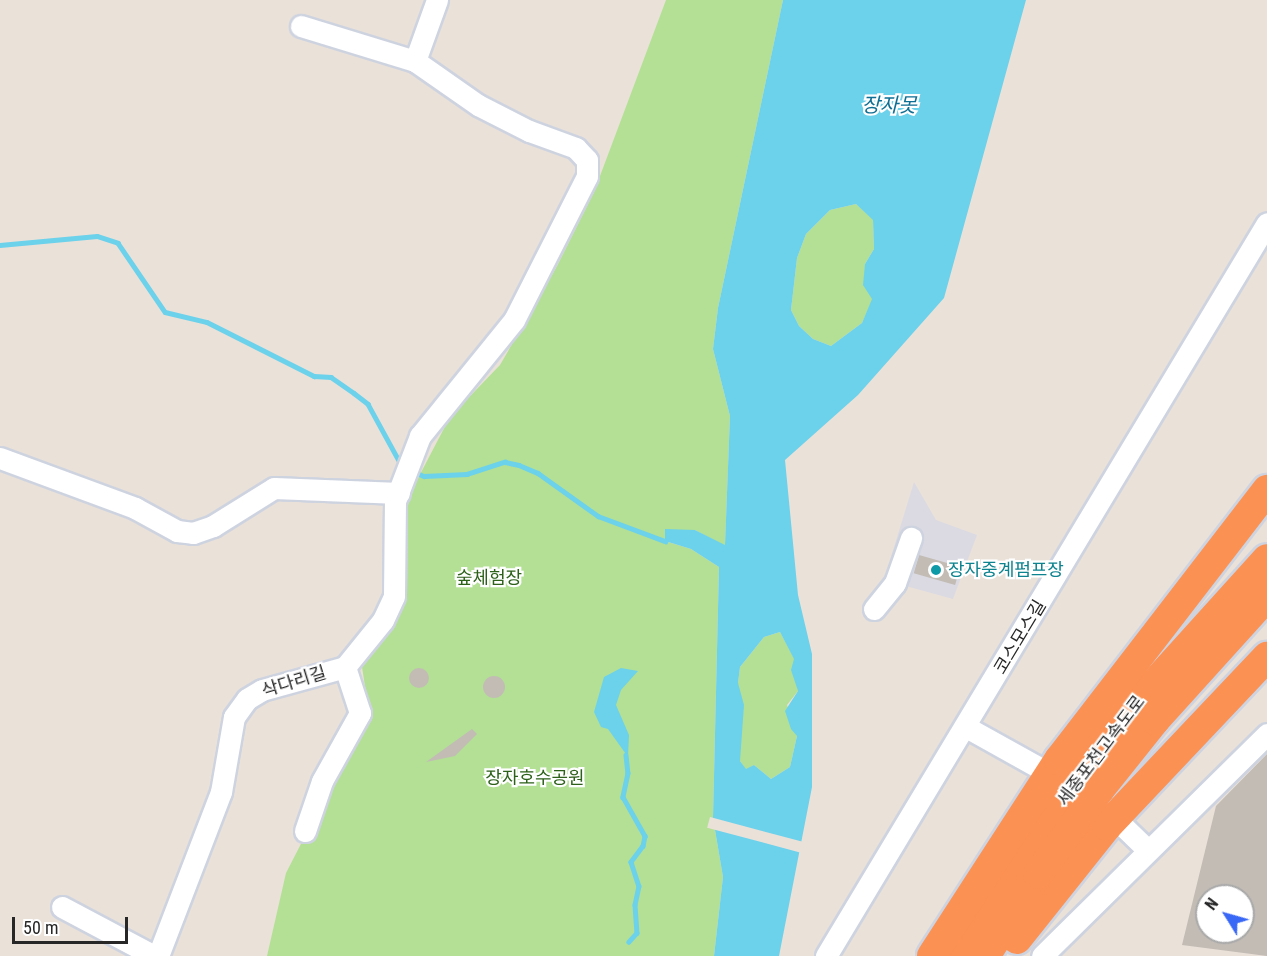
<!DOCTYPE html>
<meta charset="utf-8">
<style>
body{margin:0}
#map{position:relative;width:1267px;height:956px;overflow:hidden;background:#eae1d9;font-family:"Roboto Condensed","Noto Sans KR",sans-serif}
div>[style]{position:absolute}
.industrial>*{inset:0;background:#dbdae2}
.green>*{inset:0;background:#b3e095}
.water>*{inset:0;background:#6cd1eb}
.pier>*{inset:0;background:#eae1d9;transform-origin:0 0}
.stream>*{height:4.5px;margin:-2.25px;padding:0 2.25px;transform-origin:2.25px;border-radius:2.25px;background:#6cd1eb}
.building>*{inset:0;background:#c2bcb5;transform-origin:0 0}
.round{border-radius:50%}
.roads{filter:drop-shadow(2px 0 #ced3e0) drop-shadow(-2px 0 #ced3e0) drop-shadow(0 2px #ced3e0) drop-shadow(0 -2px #ced3e0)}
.minor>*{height:21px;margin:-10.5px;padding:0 10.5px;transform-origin:10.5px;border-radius:10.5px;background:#fff}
.highway>*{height:30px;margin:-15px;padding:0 15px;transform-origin:15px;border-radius:15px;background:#fb9153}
.dots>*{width:16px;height:16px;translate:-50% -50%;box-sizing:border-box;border:3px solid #fff;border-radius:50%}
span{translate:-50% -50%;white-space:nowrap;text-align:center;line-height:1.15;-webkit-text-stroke:4.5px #fff;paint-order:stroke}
.culture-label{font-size:18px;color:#0d838f}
.left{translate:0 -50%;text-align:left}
.park-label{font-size:18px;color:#2d611a}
.street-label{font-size:18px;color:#272727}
.water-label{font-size:20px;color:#0f6e93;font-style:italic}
.north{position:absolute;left:1195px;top:884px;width:60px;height:60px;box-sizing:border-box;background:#fff;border:2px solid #a9a9a9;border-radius:50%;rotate:307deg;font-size:16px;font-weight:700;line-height:24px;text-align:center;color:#272727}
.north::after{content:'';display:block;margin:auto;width:21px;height:27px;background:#3a68f6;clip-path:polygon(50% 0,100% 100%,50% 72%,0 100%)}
.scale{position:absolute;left:12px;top:917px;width:116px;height:27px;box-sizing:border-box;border:3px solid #272727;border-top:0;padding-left:8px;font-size:18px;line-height:21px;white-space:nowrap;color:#272727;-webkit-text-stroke:4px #fff;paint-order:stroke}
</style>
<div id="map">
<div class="industrial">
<div style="clip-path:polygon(914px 482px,936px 520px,977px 535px,953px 599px,884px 580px)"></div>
</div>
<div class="green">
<div style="clip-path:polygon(666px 0,783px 0,718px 308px,713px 349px,730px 416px,725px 546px,695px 530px,665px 541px,691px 549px,719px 567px,713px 818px,723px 877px,714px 956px,267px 956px,286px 873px,369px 712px,362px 667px,401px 605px,405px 503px,450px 417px,500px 365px,557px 266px,594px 192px)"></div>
<div style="clip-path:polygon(856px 204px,873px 219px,874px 249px,865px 264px,873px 299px,862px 323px,831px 346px,813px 339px,799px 326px,791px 310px,797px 258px,806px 234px,830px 210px)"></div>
<div style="clip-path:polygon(780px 632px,794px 658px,798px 691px,787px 705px,797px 736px,790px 767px,771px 779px,754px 765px,746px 770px,740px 761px,738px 683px,740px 667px,764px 637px)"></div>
</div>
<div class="water">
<div style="clip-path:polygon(evenodd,783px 0,1026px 0,944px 298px,858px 395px,785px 460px,798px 595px,812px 654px,812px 787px,779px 956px,714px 956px,723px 877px,713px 818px,719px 567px,691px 549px,665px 541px,665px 529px,695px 530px,725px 545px,730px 416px,713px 349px,718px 308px,783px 0,856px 204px,873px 220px,874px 249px,865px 264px,863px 285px,872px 299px,862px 323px,831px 346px,813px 339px,799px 326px,791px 310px,797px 258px,806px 234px,830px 210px,856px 204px,783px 0,780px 632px,794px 659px,791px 670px,798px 691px,785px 711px,791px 729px,797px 736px,790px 767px,771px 779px,754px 765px,746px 769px,740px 761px,744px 705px,738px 683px,740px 667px,764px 637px,780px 632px)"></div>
<div style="clip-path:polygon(621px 668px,638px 671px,621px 690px,616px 705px,629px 735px,628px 757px,608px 729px,601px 727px,594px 712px,604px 677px)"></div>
</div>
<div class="pier">
<div style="left:710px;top:817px;width:97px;height:11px;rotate:15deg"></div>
</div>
<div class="stream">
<div style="left:0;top:245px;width:97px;rotate:-5.3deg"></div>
<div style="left:97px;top:236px;width:22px;rotate:18deg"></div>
<div style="left:118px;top:243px;width:83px;rotate:55.7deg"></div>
<div style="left:165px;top:312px;width:43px;rotate:13.4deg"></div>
<div style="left:207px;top:322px;width:120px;rotate:26.8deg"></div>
<div style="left:314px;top:376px;width:17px;rotate:3deg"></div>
<div style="left:331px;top:377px;width:28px;rotate:35deg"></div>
<div style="left:354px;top:393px;width:18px;rotate:38deg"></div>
<div style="left:368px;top:404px;width:71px;rotate:61.3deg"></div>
<div style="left:412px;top:471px;width:13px;rotate:23deg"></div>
<div style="left:424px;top:476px;width:43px;rotate:-2.7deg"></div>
<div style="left:467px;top:474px;width:40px;rotate:-18deg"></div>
<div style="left:505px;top:462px;width:14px;rotate:12deg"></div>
<div style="left:519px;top:465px;width:21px;rotate:23deg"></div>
<div style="left:538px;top:473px;width:74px;rotate:35.6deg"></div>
<div style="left:598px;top:516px;width:72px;rotate:20.5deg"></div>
<div style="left:626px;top:755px;width:18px;rotate:84deg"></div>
<div style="left:628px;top:773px;width:25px;rotate:102deg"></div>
<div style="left:623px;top:797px;width:45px;rotate:60.6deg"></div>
<div style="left:645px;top:836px;width:10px;rotate:101deg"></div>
<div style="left:643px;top:846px;width:20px;rotate:127deg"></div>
<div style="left:631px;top:862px;width:25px;rotate:72deg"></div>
<div style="left:639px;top:886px;width:19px;rotate:102deg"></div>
<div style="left:635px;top:905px;width:28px;rotate:86deg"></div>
<div style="left:637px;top:933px;width:12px;rotate:132deg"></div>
</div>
<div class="building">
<div style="left:919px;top:555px;width:43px;height:19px;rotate:16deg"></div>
<div class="round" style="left:409px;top:668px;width:20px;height:20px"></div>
<div class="round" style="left:483px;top:676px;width:22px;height:22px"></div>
<div style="clip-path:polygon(472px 729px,477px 734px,455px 756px,426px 762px)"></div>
<div style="clip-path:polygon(evenodd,1267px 754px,1267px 956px,1182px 945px,1216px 806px,1267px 754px,1207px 896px,1243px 896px,1243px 932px,1207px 932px,1207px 896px)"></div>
</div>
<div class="roads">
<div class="minor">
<div style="left:301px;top:26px;width:119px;rotate:17.1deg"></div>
<div style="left:0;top:458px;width:144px;rotate:20.3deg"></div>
<div style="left:135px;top:508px;width:48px;rotate:28.7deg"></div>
<div style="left:177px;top:531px;width:16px;rotate:7deg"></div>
<div style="left:193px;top:533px;width:21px;rotate:-19deg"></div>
<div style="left:213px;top:526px;width:72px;rotate:-31.9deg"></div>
<div style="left:274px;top:488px;width:125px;rotate:2.3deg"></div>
<div style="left:874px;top:609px;width:33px;rotate:-51deg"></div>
<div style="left:895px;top:583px;width:48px;rotate:-70.4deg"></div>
<div style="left:966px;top:727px;width:80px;rotate:29.1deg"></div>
<div style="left:1125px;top:828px;width:32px;rotate:44deg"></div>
<div style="left:305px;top:831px;width:53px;rotate:-71.2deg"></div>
<div style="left:322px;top:781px;width:78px;rotate:-60.8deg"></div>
<div style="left:360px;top:713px;width:48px;rotate:-108.1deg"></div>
<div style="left:62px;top:907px;width:104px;rotate:28deg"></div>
<div style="left:158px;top:956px;width:176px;rotate:-69deg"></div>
<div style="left:221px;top:792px;width:76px;rotate:-80.2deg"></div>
<div style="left:234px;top:717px;width:22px;rotate:-54deg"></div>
<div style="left:247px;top:699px;width:17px;rotate:-31deg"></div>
<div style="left:262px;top:690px;width:86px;rotate:-15.5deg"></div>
<div style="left:345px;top:667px;width:60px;rotate:-51deg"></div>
<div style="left:383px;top:620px;width:26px;rotate:-65deg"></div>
<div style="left:394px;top:596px;width:95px;rotate:-89.4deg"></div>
<div style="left:395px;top:501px;width:70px;rotate:-69deg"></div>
<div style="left:420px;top:436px;width:149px;rotate:-51deg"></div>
<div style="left:514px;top:320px;width:161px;rotate:-63.1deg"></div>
<div style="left:587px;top:176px;width:16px;rotate:-90deg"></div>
<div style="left:587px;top:160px;width:16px;rotate:-133deg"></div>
<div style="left:576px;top:148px;width:50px;rotate:-160.1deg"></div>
<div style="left:529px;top:131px;width:57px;rotate:-153deg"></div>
<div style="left:478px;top:105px;width:77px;rotate:-145.1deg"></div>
<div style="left:415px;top:61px;width:65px;rotate:-70.2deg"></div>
<div style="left:826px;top:956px;width:855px;rotate:-58.97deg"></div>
<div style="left:1042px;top:956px;width:316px;rotate:-44.6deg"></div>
</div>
<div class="highway">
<div style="left:1017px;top:939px;width:144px;rotate:-51.5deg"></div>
<div style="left:1107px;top:826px;width:233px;rotate:-46.6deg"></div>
<div style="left:956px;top:951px;width:279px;rotate:-54.5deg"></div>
<div style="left:1118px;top:724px;width:222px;rotate:-47.9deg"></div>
<div style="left:932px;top:956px;width:234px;rotate:-57.1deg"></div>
<div style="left:1059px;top:760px;width:341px;rotate:-52.4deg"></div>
<div style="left:985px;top:956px;width:98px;rotate:-57.1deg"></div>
<div style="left:1038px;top:874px;width:105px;rotate:-53.9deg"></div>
<div style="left:1100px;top:789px;width:88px;rotate:-51.4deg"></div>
<div style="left:1155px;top:720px;width:167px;rotate:-47.9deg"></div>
</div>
</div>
<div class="dots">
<div style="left:936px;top:570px;background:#0f9aa8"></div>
</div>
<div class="culture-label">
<span class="left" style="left:948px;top:570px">장자중계펌프장</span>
</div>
<div class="park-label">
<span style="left:489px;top:578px">숲체험장</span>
<span style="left:535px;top:778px">장자호수공원</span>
</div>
<div class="street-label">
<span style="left:1020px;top:637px;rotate:-59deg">코스모스길</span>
<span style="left:294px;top:682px;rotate:-17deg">삭다리길</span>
<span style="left:1101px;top:751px;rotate:-53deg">세종포천고속도로</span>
</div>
<div class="water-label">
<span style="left:889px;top:105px">장자못</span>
</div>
<div class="north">N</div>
<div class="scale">50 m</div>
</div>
